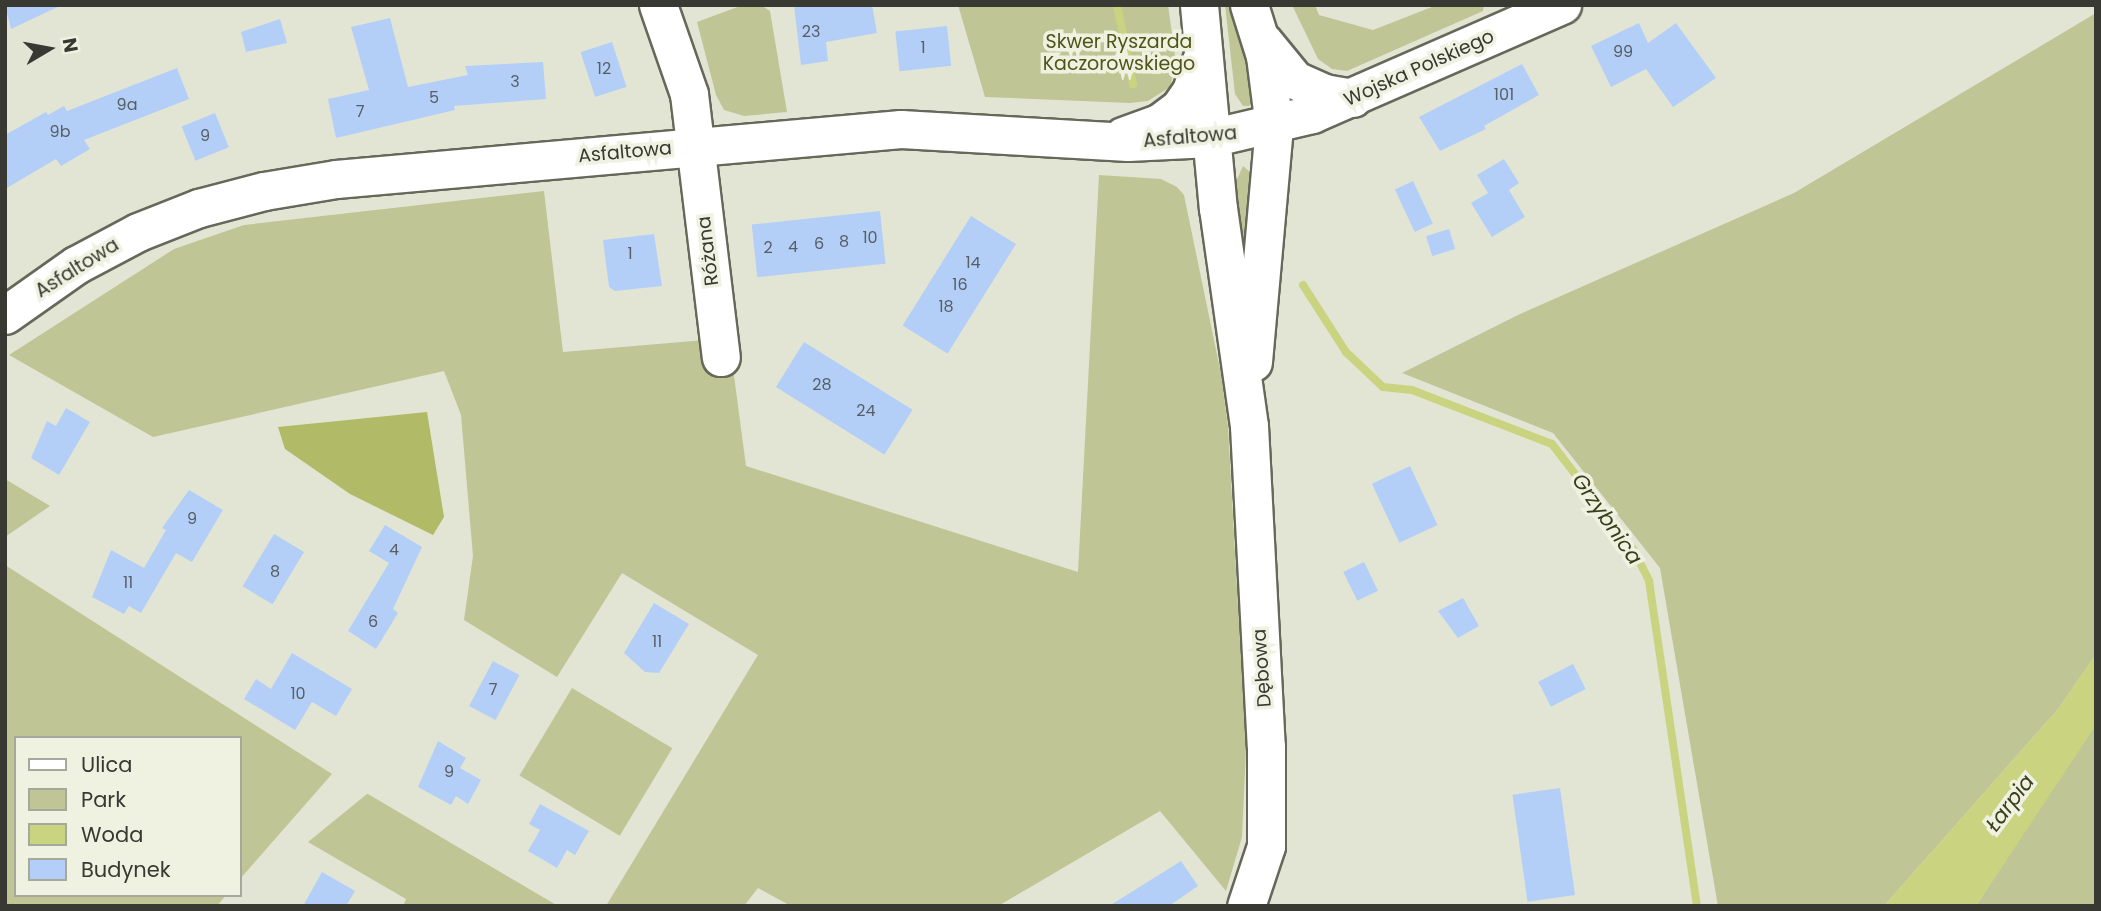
<!DOCTYPE html>
<meta charset="utf-8">
<style>
body{margin:0}
#map{position:relative;width:2101px;height:911px;overflow:hidden;background:#e2e5d4;font-family:Poppins,sans-serif}
div>[style]{position:absolute}
.green>*{inset:0;background:#bfc595;transform-origin:0 0}
.forest>*{inset:0;background:#b1ba66}
.water>*{inset:0;background:#cad480}
.stream>*{height:8px;margin:-4px;padding:0 4px;transform-origin:4px;border-radius:4px;background:#cad480}
.building>*{inset:0;background:#b3cff8;transform-origin:0 0}
.roads{filter:drop-shadow(2px 0 #666859) drop-shadow(-2px 0 #666859) drop-shadow(0 2px #666859) drop-shadow(0 -2px #666859)}
.minor>*{height:37px;margin:-18.5px;padding:0 18.5px;transform-origin:18.5px;border-radius:18.5px;background:#fff}
span{translate:-50% -50%;white-space:nowrap;text-align:center;line-height:1.15;-webkit-text-stroke:7px #eff2e1;paint-order:stroke}
.number-label{font-size:16px;color:#575e64}
.number-label span{-webkit-text-stroke-width:0}
.park-label{font-size:19px;color:#4f5417}
.street-label{font-size:19px;color:#383932}
.water-label{font-size:21px;color:#3a3e1a;font-style:italic}
.frame{position:absolute;inset:0;border:7px solid #383932;pointer-events:none}
.legend{position:absolute;left:14px;top:736px;width:228px;height:161px;box-sizing:border-box;background:#eff2e1;border:2px solid #a6a89b;margin:0;padding:9px 12px;list-style:none;font-size:21px;color:#383932}
.legend li{display:flex;align-items:center;gap:14px;height:35px}
.legend b{width:35px;border:2px solid #a6a89b}
.north{position:absolute;left:14px;top:14px;width:70px;height:70px;-webkit-text-stroke:5px #eff2e1;paint-order:stroke;rotate:80deg;font-size:19px;font-weight:700;line-height:28px;text-align:center;color:#383932}
.north::after{content:'';display:block;margin:auto;width:24px;height:32px;background:#383932;clip-path:polygon(50% 0,100% 100%,50% 72%,0 100%)}
</style>
<div id="map">
<div class="green">
<div style="clip-path:polygon(743px 5px,761px 5px,770px 11px,787px 112px,744px 116px,724px 110px,716px 95px,697px 22px)"></div>
<div style="clip-path:polygon(958px 5px,1168px 5px,1176px 62px,1170px 87px,1148px 101px,1130px 103px,985px 97px)"></div>
<div style="clip-path:polygon(1225px 5px,1240px 5px,1254px 101px,1249px 106px,1243px 106px,1235px 94px)"></div>
<div style="clip-path:polygon(1292px 5px,1315px 5px,1319px 15px,1373px 30px,1437px 5px,1484px 5px,1483px 11px,1347px 71px,1332px 69px,1318px 59px)"></div>
<div style="clip-path:polygon(2096px 13px,2096px 654px,2059px 708px,1884px 906px,1718px 906px,1660px 568px,1553px 433px,1402px 373px,1518px 315px,1794px 193px)"></div>
<div style="clip-path:polygon(1243px 166px,1251px 173px,1255px 195px,1245px 334px,1233px 188px)"></div>
<div style="clip-path:polygon(1099px 175px,1161px 179px,1177px 187px,1184px 195px,1221px 374px,1228px 427px,1246px 749px,1242px 837px,1226px 891px,1160px 811px,998px 906px,791px 906px,758px 888px,744px 906px,606px 906px,758px 655px,622px 573px,557px 677px,464px 620px,473px 556px,461px 415px,444px 371px,153px 437px,9px 355px,174px 249px,244px 225px,544px 191px,563px 352px,729px 338px,746px 466px,1078px 572px)"></div>
<div style="clip-path:polygon(5px 479px,50px 506px,5px 537px)"></div>
<div style="clip-path:polygon(5px 565px,332px 774px,240px 879px,240px 738px,16px 738px,16px 895px,226px 895px,217px 906px,5px 906px)"></div>
<div style="left:572px;top:688px;width:117px;height:102px;rotate:31deg"></div>
<div style="clip-path:polygon(2096px 725px,2096px 906px,1976px 906px,2087px 734px)"></div>
<div style="clip-path:polygon(367px 794px,368px 794px,558px 906px,403px 906px,406px 899px,308px 842px)"></div>
</div>
<div class="forest">
<div style="clip-path:polygon(427px 412px,444px 517px,433px 535px,350px 494px,285px 449px,278px 427px)"></div>
</div>
<div class="water">
<div style="clip-path:polygon(2096px 654px,2096px 725px,1976px 906px,1884px 906px,2059px 708px)"></div>
</div>
<div class="stream">
<div style="left:1117px;top:5px;width:81px;rotate:78.6deg"></div>
<div style="left:1303px;top:285px;width:80px;rotate:57.3deg"></div>
<div style="left:1346px;top:352px;width:51px;rotate:43.4deg"></div>
<div style="left:1383px;top:387px;width:29px;rotate:6deg"></div>
<div style="left:1412px;top:390px;width:150px;rotate:21.1deg"></div>
<div style="left:1552px;top:444px;width:133px;rotate:52.4deg"></div>
<div style="left:1633px;top:549px;width:36px;rotate:63deg"></div>
<div style="left:1649px;top:581px;width:329px;rotate:81.6deg"></div>
</div>
<div class="building">
<div style="clip-path:polygon(5px 5px,62px 5px,11px 29px)"></div>
<div style="clip-path:polygon(794px 5px,872px 5px,877px 33px,826px 42px,828px 61px,801px 65px)"></div>
<div style="clip-path:polygon(390px 18px,408px 87px,468px 75px,465px 66px,543px 62px,546px 99px,454px 106px,455px 110px,336px 138px,328px 99px,369px 90px,351px 27px)"></div>
<div style="clip-path:polygon(280px 19px,287px 43px,246px 52px,241px 32px)"></div>
<div style="clip-path:polygon(1639px 23px,1648px 43px,1676px 23px,1716px 78px,1673px 107px,1646px 69px,1611px 87px,1591px 46px)"></div>
<div style="left:947px;top:26px;width:40px;height:52px;rotate:84deg"></div>
<div style="left:612px;top:42px;width:47px;height:33px;rotate:72deg"></div>
<div style="clip-path:polygon(1522px 64px,1539px 95px,1484px 126px,1486px 129px,1440px 151px,1419px 117px)"></div>
<div style="clip-path:polygon(177px 68px,189px 99px,84px 140px,90px 149px,61px 166px,56px 159px,5px 189px,5px 135px,46px 112px,48px 115px,64px 106px,67px 111px)"></div>
<div style="left:215px;top:113px;width:37px;height:36px;rotate:68deg"></div>
<div style="clip-path:polygon(1504px 159px,1519px 183px,1509px 190px,1525px 217px,1492px 237px,1471px 203px,1488px 193px,1477px 175px)"></div>
<div style="left:1413px;top:181px;width:47px;height:20px;rotate:65deg"></div>
<div style="left:880px;top:211px;width:53px;height:129px;rotate:84deg"></div>
<div style="left:971px;top:216px;width:53px;height:129px;rotate:32deg"></div>
<div style="left:1449px;top:229px;width:21px;height:24px;rotate:73deg"></div>
<div style="clip-path:polygon(654px 234px,662px 286px,615px 291px,609px 287px,603px 240px)"></div>
<div style="left:804px;top:342px;width:128px;height:53px;rotate:32deg"></div>
<div style="clip-path:polygon(66px 408px,90px 422px,59px 475px,31px 458px,47px 421px,56px 426px)"></div>
<div style="left:1410px;top:466px;width:65px;height:42px;rotate:65deg"></div>
<div style="clip-path:polygon(189px 490px,223px 510px,192px 562px,176px 553px,141px 613px,129px 606px,124px 614px,92px 597px,111px 550px,144px 568px,166px 530px,162px 528px)"></div>
<div style="clip-path:polygon(385px 525px,422px 547px,393px 609px,398px 613px,376px 649px,348px 631px,389px 563px,369px 551px)"></div>
<div style="left:274px;top:534px;width:35px;height:61px;rotate:31deg"></div>
<div style="left:1364px;top:562px;width:32px;height:23px;rotate:64deg"></div>
<div style="clip-path:polygon(1463px 598px,1479px 626px,1458px 638px,1438px 611px)"></div>
<div style="clip-path:polygon(654px 603px,689px 624px,659px 673px,645px 672px,624px 653px)"></div>
<div style="clip-path:polygon(292px 653px,352px 689px,336px 716px,312px 702px,295px 730px,244px 699px,256px 679px,271px 689px)"></div>
<div style="left:493px;top:661px;width:30px;height:51px;rotate:28deg"></div>
<div style="left:1573px;top:664px;width:28px;height:39px;rotate:63deg"></div>
<div style="clip-path:polygon(438px 741px,466px 758px,460px 768px,481px 780px,468px 804px,456px 796px,451px 805px,418px 787px)"></div>
<div style="left:1560px;top:788px;width:108px;height:48px;rotate:82deg"></div>
<div style="clip-path:polygon(540px 804px,589px 831px,575px 855px,567px 850px,557px 868px,528px 851px,540px 830px,529px 824px)"></div>
<div style="clip-path:polygon(1181px 861px,1198px 886px,1169px 906px,1109px 906px)"></div>
<div style="clip-path:polygon(322px 872px,355px 891px,346px 906px,303px 906px)"></div>
</div>
<div class="roads">
<div class="minor">
<div style="left:658px;top:5px;width:94px;rotate:70.8deg"></div>
<div style="left:689px;top:94px;width:265px;rotate:83.1deg"></div>
<div style="left:1199px;top:5px;width:204px;rotate:84.7deg"></div>
<div style="left:1218px;top:208px;width:220px;rotate:81.9deg"></div>
<div style="left:1249px;top:426px;width:320px;rotate:87deg"></div>
<div style="left:1266px;top:746px;width:100px;rotate:90deg"></div>
<div style="left:1266px;top:846px;width:63px;rotate:108.4deg"></div>
<div style="left:1249px;top:5px;width:53px;rotate:72.6deg"></div>
<div style="left:1265px;top:56px;width:71px;rotate:82.7deg"></div>
<div style="left:1274px;top:126px;width:237px;rotate:95.1deg"></div>
<div style="left:1263px;top:41px;width:50px;rotate:50.6deg"></div>
<div style="left:1295px;top:80px;width:32px;rotate:24deg"></div>
<div style="left:1324px;top:93px;width:29px;rotate:10deg"></div>
<div style="left:1123px;top:136px;width:38px;rotate:-20deg"></div>
<div style="left:1159px;top:123px;width:25px;rotate:-37deg"></div>
<div style="left:1179px;top:108px;width:21px;rotate:-55deg"></div>
<div style="left:1191px;top:91px;width:33px;rotate:-72deg"></div>
<div style="left:5px;top:315px;width:87px;rotate:-35.2deg"></div>
<div style="left:76px;top:265px;width:70px;rotate:-28deg"></div>
<div style="left:138px;top:232px;width:66px;rotate:-21.5deg"></div>
<div style="left:199px;top:208px;width:67px;rotate:-14.7deg"></div>
<div style="left:264px;top:191px;width:73px;rotate:-9.5deg"></div>
<div style="left:336px;top:179px;width:567px;rotate:-5.06deg"></div>
<div style="left:901px;top:129px;width:227px;rotate:3.3deg"></div>
<div style="left:1128px;top:142px;width:82px;rotate:-2.8deg"></div>
<div style="left:1210px;top:138px;width:105px;rotate:-13.2deg"></div>
<div style="left:1312px;top:114px;width:273px;rotate:-23.6deg"></div>
</div>
</div>
<div class="number-label">
<span style="left:811px;top:32px">23</span>
<span style="left:923px;top:48px">1</span>
<span style="left:1623px;top:52px">99</span>
<span style="left:604px;top:69px">12</span>
<span style="left:515px;top:82px">3</span>
<span style="left:1504px;top:95px">101</span>
<span style="left:434px;top:98px">5</span>
<span style="left:127px;top:105px">9a</span>
<span style="left:360px;top:112px">7</span>
<span style="left:60px;top:132px">9b</span>
<span style="left:205px;top:136px">9</span>
<span style="left:870px;top:238px">10</span>
<span style="left:844px;top:242px">8</span>
<span style="left:819px;top:244px">6</span>
<span style="left:793px;top:247px">4</span>
<span style="left:768px;top:248px">2</span>
<span style="left:630px;top:254px">1</span>
<span style="left:973px;top:263px">14</span>
<span style="left:960px;top:285px">16</span>
<span style="left:946px;top:307px">18</span>
<span style="left:822px;top:385px">28</span>
<span style="left:866px;top:411px">24</span>
<span style="left:192px;top:519px">9</span>
<span style="left:394px;top:550px">4</span>
<span style="left:275px;top:572px">8</span>
<span style="left:128px;top:583px">11</span>
<span style="left:373px;top:622px">6</span>
<span style="left:657px;top:642px">11</span>
<span style="left:493px;top:690px">7</span>
<span style="left:298px;top:694px">10</span>
<span style="left:449px;top:772px">9</span>
</div>
<div class="park-label">
<span style="left:1119px;top:53px">Skwer Ryszarda<br>Kaczorowskiego</span>
</div>
<div class="street-label">
<span style="left:1419px;top:68px;rotate:-24deg">Wojska Polskiego</span>
<span style="left:1190px;top:137px;rotate:-5deg">Asfaltowa</span>
<span style="left:625px;top:152px;rotate:-5deg">Asfaltowa</span>
<span style="left:708px;top:251px;rotate:-97deg">Różana</span>
<span style="left:77px;top:268px;rotate:-32deg">Asfaltowa</span>
<span style="left:1262px;top:668px;rotate:-94deg">Dębowa</span>
</div>
<div class="water-label">
<span style="left:1607px;top:519px;rotate:55deg">Grzybnica</span>
<span style="left:2010px;top:803px;rotate:-53deg">Łarpia</span>
</div>
<div class="frame"></div>
<ul class="legend">
<li><b style="height:9px;background:#fff"></b>Ulica</li>
<li><b style="height:19px;background:#bfc595"></b>Park</li>
<li><b style="height:19px;background:#cad480"></b>Woda</li>
<li><b style="height:19px;background:#b3cff8"></b>Budynek</li>
</ul>
<div class="north">N</div>
</div>
